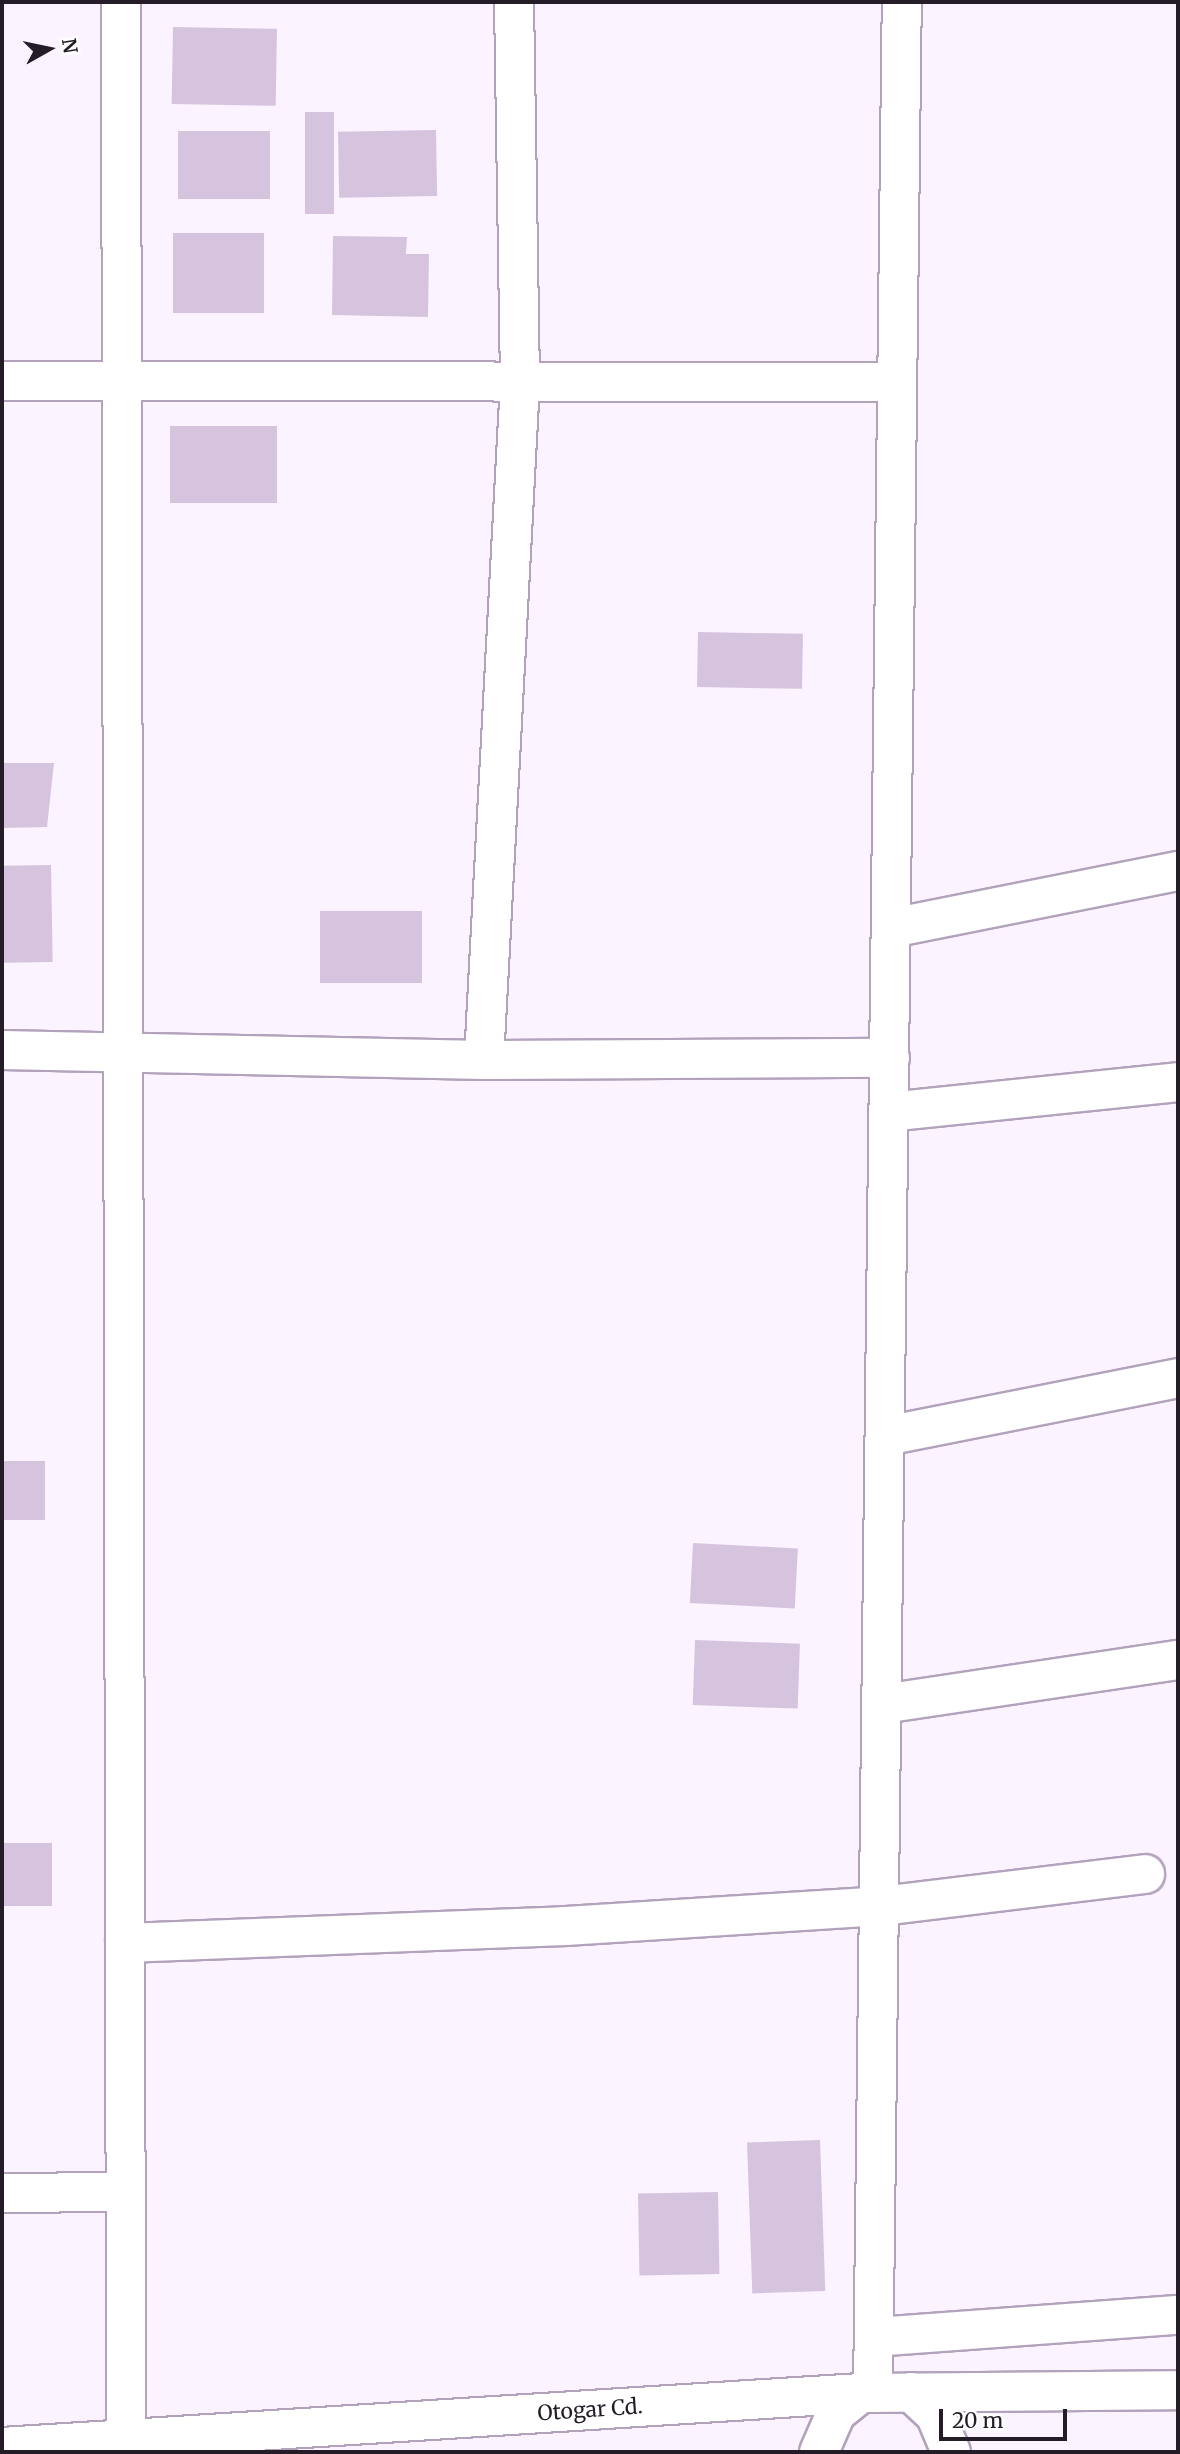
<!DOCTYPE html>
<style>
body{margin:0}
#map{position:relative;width:1180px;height:2454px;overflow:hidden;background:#fbf3ff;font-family:Merriweather,serif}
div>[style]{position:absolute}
.building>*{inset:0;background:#d6c4df;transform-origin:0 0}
.roads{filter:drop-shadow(2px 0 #b3a2bc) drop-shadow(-2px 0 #b3a2bc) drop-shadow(0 2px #b3a2bc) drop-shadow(0 -2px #b3a2bc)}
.minor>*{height:38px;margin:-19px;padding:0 19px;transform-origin:19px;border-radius:19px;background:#fff}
.major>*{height:38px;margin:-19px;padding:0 19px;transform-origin:19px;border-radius:19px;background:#fff}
span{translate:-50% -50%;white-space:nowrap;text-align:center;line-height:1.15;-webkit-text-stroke:7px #fff;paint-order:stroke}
.street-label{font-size:21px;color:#241d27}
.frame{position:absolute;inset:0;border:4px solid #241d27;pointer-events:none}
.north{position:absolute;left:14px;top:14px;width:70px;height:70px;-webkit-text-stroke:5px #fff;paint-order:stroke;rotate:81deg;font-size:19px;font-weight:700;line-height:28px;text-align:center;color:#241d27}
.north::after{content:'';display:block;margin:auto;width:24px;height:32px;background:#241d27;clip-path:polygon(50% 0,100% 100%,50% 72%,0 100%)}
.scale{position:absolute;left:939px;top:2409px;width:128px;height:32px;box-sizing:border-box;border:4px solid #241d27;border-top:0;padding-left:9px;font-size:21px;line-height:24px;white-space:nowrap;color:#241d27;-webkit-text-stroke:5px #fff;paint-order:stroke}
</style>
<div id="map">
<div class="building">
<div style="left:173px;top:27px;width:104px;height:77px;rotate:1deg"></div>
<div style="left:305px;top:112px;width:29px;height:102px"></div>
<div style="left:436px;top:130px;width:66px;height:98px;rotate:89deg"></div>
<div style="left:178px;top:131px;width:92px;height:68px"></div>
<div style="left:264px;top:233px;width:80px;height:91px;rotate:90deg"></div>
<div style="clip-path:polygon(333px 236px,407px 237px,406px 254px,429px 254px,428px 317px,332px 315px)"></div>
<div style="left:277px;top:426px;width:77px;height:107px;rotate:90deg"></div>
<div style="left:698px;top:632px;width:105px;height:55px;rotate:1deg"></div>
<div style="clip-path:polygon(2px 763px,54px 763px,47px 827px,2px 828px)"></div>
<div style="left:51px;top:865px;width:97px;height:49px;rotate:89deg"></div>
<div style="left:422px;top:911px;width:72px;height:102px;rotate:90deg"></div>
<div style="left:2px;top:1461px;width:43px;height:59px"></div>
<div style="left:693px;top:1543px;width:105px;height:60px;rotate:3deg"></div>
<div style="left:695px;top:1640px;width:105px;height:65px;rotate:2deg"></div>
<div style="left:2px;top:1843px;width:50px;height:63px"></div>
<div style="left:820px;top:2140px;width:151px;height:73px;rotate:88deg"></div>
<div style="left:718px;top:2192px;width:82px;height:80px;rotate:89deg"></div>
</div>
<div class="roads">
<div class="minor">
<div style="left:121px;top:2px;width:2437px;rotate:89.88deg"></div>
<div style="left:2px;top:381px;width:895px;rotate:0.06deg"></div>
<div style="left:892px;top:928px;width:292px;rotate:-11.3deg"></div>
<div style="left:2px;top:1050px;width:482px;rotate:1.2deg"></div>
<div style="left:484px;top:1060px;width:406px;rotate:-0.3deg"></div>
<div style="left:484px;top:1060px;width:679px;rotate:-86.96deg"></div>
<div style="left:520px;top:382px;width:380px;rotate:-90.9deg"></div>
<div style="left:889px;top:1112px;width:291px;rotate:-5.9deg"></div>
<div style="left:886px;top:1436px;width:298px;rotate:-11.2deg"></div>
<div style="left:883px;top:1704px;width:298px;rotate:-8.5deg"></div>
<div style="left:125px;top:1943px;width:440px;rotate:-2.2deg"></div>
<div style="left:565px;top:1926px;width:317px;rotate:-3.6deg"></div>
<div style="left:881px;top:1906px;width:266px;rotate:-6.9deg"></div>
<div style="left:2px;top:2193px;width:123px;rotate:-0.5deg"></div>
<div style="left:875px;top:2337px;width:304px;rotate:-4.2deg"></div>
<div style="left:873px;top:2393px;width:2391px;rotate:-89.31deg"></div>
</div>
<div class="major">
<div style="left:911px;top:2392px;width:33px;rotate:43deg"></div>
<div style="left:935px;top:2414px;width:41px;rotate:67.2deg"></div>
<div style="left:2px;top:2447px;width:861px;rotate:-3.6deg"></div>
<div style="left:861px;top:2393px;width:317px;rotate:-0.5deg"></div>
<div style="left:819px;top:2452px;width:43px;rotate:-66.4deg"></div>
<div style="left:836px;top:2413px;width:32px;rotate:-39deg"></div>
</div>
</div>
<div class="street-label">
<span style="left:590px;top:2410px;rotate:-4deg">Otogar Cd.</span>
</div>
<div class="frame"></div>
<div class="north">N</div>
<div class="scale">20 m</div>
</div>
